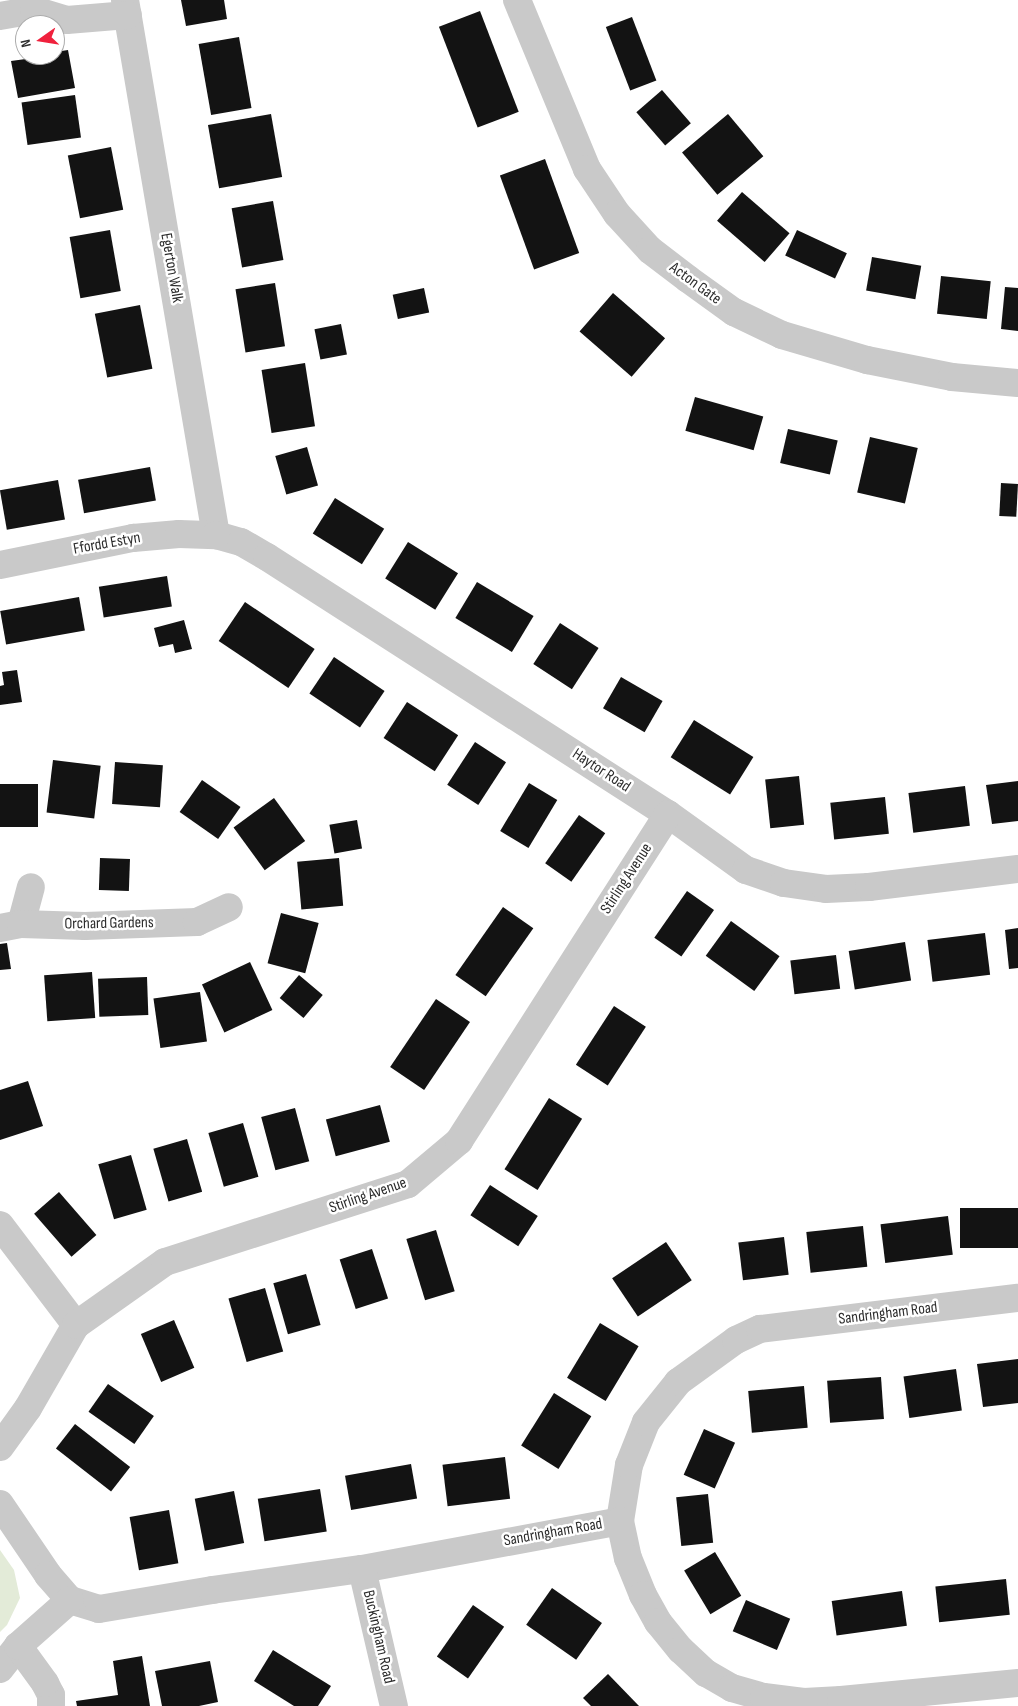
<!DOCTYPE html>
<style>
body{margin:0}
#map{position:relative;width:1018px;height:1706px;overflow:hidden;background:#fff;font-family:"Sofia Sans Condensed",sans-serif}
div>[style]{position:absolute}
.green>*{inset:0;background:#e3ebd8}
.building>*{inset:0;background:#131313;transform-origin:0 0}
.minor>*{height:28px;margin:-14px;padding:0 14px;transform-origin:14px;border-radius:14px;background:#c9c9c9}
span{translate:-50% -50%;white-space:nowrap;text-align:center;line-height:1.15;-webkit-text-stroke:5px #fff;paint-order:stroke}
.street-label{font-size:16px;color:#2c2c2c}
.north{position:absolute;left:15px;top:15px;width:50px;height:50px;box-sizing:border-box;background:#fff;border:1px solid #ababab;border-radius:50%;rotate:257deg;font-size:14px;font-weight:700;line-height:20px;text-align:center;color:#2c2c2c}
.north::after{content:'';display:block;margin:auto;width:18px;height:22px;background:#f0213d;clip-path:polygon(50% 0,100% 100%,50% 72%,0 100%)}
</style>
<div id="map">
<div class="green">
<div style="clip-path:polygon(0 1550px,14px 1570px,20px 1598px,7px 1625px,0 1632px)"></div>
</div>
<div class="building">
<div style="clip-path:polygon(181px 0,224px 0,227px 19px,186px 26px)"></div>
<div style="left:480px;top:11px;width:108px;height:44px;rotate:69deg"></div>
<div style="left:632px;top:17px;width:68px;height:28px;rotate:69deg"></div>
<div style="left:239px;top:37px;width:72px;height:41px;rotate:80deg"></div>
<div style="clip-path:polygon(68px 50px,75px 88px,18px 98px,11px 61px,55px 55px,55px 52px)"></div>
<div style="left:662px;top:90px;width:44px;height:34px;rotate:49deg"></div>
<div style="left:75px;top:95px;width:43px;height:54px;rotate:82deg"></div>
<div style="left:271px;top:114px;width:64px;height:64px;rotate:80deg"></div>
<div style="left:728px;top:114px;width:55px;height:60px;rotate:50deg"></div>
<div style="left:111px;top:147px;width:64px;height:44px;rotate:79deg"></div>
<div style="left:545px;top:159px;width:100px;height:48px;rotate:70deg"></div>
<div style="left:742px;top:192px;width:63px;height:38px;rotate:41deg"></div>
<div style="left:273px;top:201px;width:60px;height:42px;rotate:80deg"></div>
<div style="left:110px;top:230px;width:62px;height:41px;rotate:80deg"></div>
<div style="left:797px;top:230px;width:55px;height:28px;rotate:25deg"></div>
<div style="left:872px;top:257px;width:50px;height:34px;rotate:10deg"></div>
<div style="left:941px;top:276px;width:50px;height:38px;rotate:6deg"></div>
<div style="left:275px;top:283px;width:64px;height:40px;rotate:81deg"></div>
<div style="clip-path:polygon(1005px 287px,1018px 288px,1018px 331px,1001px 329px)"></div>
<div style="left:424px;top:288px;width:25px;height:32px;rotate:78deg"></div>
<div style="left:613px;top:293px;width:69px;height:51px;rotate:41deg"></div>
<div style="left:140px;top:305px;width:65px;height:46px;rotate:79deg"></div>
<div style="left:341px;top:324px;width:31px;height:27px;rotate:79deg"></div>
<div style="left:305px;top:363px;width:64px;height:44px;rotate:81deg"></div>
<div style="left:695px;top:397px;width:71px;height:35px;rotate:16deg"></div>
<div style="left:788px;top:429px;width:51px;height:35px;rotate:13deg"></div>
<div style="left:870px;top:437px;width:49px;height:57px;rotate:13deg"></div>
<div style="left:307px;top:447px;width:40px;height:33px;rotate:74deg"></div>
<div style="left:150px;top:467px;width:34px;height:73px;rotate:80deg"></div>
<div style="left:58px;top:480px;width:40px;height:59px;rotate:80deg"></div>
<div style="left:1001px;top:483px;width:17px;height:33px;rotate:3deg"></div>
<div style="left:335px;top:498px;width:58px;height:42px;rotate:32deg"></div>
<div style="left:408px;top:542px;width:59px;height:43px;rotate:32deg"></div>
<div style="left:167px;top:576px;width:31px;height:69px;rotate:81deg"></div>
<div style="left:477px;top:582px;width:66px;height:42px;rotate:31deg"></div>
<div style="left:79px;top:597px;width:34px;height:80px;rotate:80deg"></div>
<div style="left:245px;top:602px;width:84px;height:47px;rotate:34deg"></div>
<div style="clip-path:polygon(184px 620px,192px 649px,175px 653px,173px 644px,159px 647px,154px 628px)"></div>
<div style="left:560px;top:623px;width:46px;height:49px;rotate:33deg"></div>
<div style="left:334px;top:657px;width:61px;height:44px;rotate:34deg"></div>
<div style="clip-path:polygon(17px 670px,22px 702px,0 705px,0 686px,4px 685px,2px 672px)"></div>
<div style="left:621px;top:677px;width:48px;height:36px;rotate:30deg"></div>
<div style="left:407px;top:702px;width:61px;height:43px;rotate:33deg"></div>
<div style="left:694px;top:720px;width:70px;height:44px;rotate:32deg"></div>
<div style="left:475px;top:742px;width:37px;height:51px;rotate:33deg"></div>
<div style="left:53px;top:760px;width:48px;height:53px;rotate:7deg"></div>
<div style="left:115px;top:762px;width:48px;height:42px;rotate:4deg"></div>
<div style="left:799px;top:776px;width:49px;height:34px;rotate:84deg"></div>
<div style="left:202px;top:780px;width:47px;height:39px;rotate:35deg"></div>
<div style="clip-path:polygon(1018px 781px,1018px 821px,992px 824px,986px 785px)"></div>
<div style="left:529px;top:783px;width:33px;height:56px;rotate:31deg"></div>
<div style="left:0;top:784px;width:38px;height:43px"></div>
<div style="left:965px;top:786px;width:40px;height:57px;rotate:83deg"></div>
<div style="left:885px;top:797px;width:37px;height:55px;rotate:84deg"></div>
<div style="left:274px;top:798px;width:53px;height:50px;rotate:54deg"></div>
<div style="left:579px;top:815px;width:32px;height:59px;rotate:35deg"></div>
<div style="left:357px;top:820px;width:29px;height:28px;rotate:80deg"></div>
<div style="left:100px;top:858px;width:30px;height:32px;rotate:2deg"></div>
<div style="left:339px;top:858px;width:48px;height:42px;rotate:85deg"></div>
<div style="left:687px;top:891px;width:33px;height:57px;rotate:35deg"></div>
<div style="left:503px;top:907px;width:37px;height:83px;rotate:35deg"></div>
<div style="left:281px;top:913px;width:39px;height:52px;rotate:15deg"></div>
<div style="left:731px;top:921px;width:60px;height:43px;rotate:36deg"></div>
<div style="clip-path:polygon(1018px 928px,1018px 968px,1009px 969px,1005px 930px)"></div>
<div style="left:985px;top:933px;width:42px;height:58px;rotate:83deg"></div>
<div style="left:905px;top:942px;width:39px;height:57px;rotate:81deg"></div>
<div style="clip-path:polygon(7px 943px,11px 969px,0 970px,0 944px)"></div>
<div style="left:836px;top:955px;width:34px;height:46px;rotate:83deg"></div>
<div style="left:250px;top:962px;width:53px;height:53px;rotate:65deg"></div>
<div style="left:92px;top:972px;width:46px;height:48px;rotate:86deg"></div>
<div style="left:299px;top:975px;width:31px;height:30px;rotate:40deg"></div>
<div style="left:147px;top:977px;width:38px;height:49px;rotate:88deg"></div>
<div style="left:200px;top:992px;width:50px;height:47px;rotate:82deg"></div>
<div style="left:436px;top:999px;width:41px;height:82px;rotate:34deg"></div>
<div style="left:614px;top:1006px;width:38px;height:70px;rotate:33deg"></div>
<div style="clip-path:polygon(28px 1081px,43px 1126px,0 1140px,0 1090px)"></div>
<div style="left:549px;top:1098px;width:39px;height:84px;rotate:32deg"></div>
<div style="left:380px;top:1105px;width:38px;height:56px;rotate:75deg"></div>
<div style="left:295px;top:1108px;width:55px;height:35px;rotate:75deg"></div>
<div style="left:243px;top:1123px;width:56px;height:36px;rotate:74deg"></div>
<div style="left:187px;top:1139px;width:55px;height:35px;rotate:74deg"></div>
<div style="left:131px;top:1155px;width:57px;height:34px;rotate:74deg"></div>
<div style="left:490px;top:1185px;width:57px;height:36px;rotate:33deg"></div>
<div style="left:59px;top:1192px;width:57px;height:33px;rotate:49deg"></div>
<div style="left:1018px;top:1208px;width:40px;height:58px;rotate:90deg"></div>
<div style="left:948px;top:1216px;width:39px;height:68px;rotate:83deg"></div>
<div style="left:863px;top:1226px;width:41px;height:57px;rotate:84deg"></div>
<div style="left:436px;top:1230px;width:64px;height:31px;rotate:73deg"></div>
<div style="left:784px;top:1237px;width:38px;height:46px;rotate:83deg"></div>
<div style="left:666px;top:1242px;width:46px;height:65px;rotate:56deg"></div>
<div style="left:372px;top:1249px;width:52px;height:34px;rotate:72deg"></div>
<div style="left:306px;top:1274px;width:53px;height:34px;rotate:74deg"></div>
<div style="left:265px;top:1288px;width:66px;height:38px;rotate:74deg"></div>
<div style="left:174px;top:1320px;width:52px;height:36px;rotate:67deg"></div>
<div style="left:600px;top:1323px;width:45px;height:64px;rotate:31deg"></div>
<div style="clip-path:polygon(1018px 1359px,1018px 1403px,983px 1407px,977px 1364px)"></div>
<div style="left:956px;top:1369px;width:42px;height:53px;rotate:82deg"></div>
<div style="left:881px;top:1377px;width:42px;height:54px;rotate:86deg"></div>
<div style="left:108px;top:1384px;width:56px;height:34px;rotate:35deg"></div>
<div style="left:804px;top:1386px;width:42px;height:56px;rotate:85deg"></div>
<div style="left:554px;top:1393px;width:44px;height:62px;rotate:32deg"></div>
<div style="left:75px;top:1424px;width:70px;height:31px;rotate:38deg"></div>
<div style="left:704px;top:1429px;width:34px;height:50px;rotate:24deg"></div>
<div style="left:505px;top:1457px;width:42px;height:63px;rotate:83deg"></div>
<div style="left:411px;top:1464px;width:35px;height:67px;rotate:80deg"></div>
<div style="left:320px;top:1489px;width:43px;height:63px;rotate:81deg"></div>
<div style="left:234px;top:1491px;width:53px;height:40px;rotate:79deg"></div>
<div style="left:708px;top:1494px;width:49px;height:32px;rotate:84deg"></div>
<div style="left:169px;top:1510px;width:54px;height:40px;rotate:80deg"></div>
<div style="left:715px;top:1552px;width:51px;height:36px;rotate:59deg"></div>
<div style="left:1006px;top:1579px;width:36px;height:71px;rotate:84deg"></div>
<div style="left:552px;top:1588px;width:61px;height:45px;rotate:35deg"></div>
<div style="left:902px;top:1591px;width:35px;height:71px;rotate:82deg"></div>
<div style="left:746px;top:1600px;width:48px;height:34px;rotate:23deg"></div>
<div style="left:473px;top:1605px;width:38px;height:63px;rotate:35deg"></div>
<div style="clip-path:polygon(273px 1650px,331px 1686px,318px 1706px,294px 1706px,254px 1681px)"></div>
<div style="clip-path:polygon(142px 1656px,150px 1706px,77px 1706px,76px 1701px,118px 1695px,113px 1661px)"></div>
<div style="clip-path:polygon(210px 1661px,218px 1702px,199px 1706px,162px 1706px,155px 1671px)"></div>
<div style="clip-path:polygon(608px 1674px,639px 1706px,591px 1706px,583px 1698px)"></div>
</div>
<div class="minor">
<div style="left:125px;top:0;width:543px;rotate:80.35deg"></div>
<div style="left:517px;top:0;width:183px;rotate:67.5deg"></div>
<div style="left:587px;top:169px;width:54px;rotate:56.3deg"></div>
<div style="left:617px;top:214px;width:49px;rotate:47.5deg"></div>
<div style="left:650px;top:250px;width:48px;rotate:37.3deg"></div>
<div style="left:688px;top:279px;width:57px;rotate:35.7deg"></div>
<div style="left:734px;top:312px;width:53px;rotate:25.6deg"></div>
<div style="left:782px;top:335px;width:89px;rotate:16.4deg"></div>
<div style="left:867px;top:360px;width:87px;rotate:11.3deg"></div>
<div style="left:952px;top:377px;width:66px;rotate:5.2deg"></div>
<div style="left:0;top:16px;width:35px;rotate:-10deg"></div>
<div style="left:34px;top:10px;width:34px;rotate:17deg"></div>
<div style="left:67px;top:20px;width:61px;rotate:-4.7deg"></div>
<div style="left:0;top:565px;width:136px;rotate:-11.5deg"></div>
<div style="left:133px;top:538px;width:46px;rotate:-5deg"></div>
<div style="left:179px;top:534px;width:37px;rotate:2deg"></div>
<div style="left:216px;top:535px;width:26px;rotate:16deg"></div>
<div style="left:241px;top:542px;width:30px;rotate:30deg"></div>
<div style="left:267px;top:557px;width:476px;rotate:32.7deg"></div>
<div style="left:668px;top:814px;width:96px;rotate:35.7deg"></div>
<div style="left:746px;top:870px;width:40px;rotate:18.9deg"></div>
<div style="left:784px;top:883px;width:42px;rotate:8.1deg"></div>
<div style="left:826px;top:889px;width:43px;rotate:-2.7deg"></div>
<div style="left:869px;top:887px;width:150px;rotate:-6.9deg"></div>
<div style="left:21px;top:924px;width:38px;rotate:-75deg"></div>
<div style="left:0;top:928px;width:21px;rotate:-11deg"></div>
<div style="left:21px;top:924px;width:64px;rotate:1.8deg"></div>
<div style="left:85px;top:926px;width:112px;rotate:-2deg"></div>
<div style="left:197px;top:922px;width:35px;rotate:-25deg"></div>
<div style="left:0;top:1225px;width:126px;rotate:52.8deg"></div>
<div style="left:0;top:1447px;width:48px;rotate:-54.3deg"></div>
<div style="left:28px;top:1408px;width:96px;rotate:-60deg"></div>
<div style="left:76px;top:1325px;width:109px;rotate:-35.3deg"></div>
<div style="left:165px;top:1262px;width:255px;rotate:-17.8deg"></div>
<div style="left:408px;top:1184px;width:67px;rotate:-40.1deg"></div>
<div style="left:459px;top:1141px;width:388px;rotate:-57.4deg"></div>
<div style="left:0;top:1504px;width:86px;rotate:55.9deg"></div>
<div style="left:48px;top:1575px;width:33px;rotate:49deg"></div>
<div style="left:70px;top:1600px;width:30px;rotate:17deg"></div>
<div style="left:99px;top:1609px;width:115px;rotate:-9.5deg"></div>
<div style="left:212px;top:1590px;width:151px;rotate:-8deg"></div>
<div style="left:362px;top:1569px;width:262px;rotate:-10.5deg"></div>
<div style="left:620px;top:1521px;width:57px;rotate:-80.9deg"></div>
<div style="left:629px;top:1465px;width:46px;rotate:-68.4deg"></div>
<div style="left:646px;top:1422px;width:51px;rotate:-51.3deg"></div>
<div style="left:678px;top:1382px;width:72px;rotate:-35.9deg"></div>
<div style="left:736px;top:1340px;width:26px;rotate:-25deg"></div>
<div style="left:760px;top:1329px;width:260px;rotate:-6.9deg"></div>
<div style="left:620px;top:1521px;width:38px;rotate:78deg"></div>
<div style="left:628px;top:1558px;width:40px;rotate:68deg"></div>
<div style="left:643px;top:1595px;width:31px;rotate:61deg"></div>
<div style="left:658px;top:1622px;width:36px;rotate:51deg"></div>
<div style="left:681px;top:1650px;width:34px;rotate:43deg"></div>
<div style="left:706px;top:1673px;width:30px;rotate:30deg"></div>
<div style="left:732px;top:1688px;width:33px;rotate:16deg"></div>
<div style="left:764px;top:1697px;width:40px;rotate:7.1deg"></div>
<div style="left:804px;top:1702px;width:37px;rotate:-3deg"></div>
<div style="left:841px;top:1700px;width:178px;rotate:-5.5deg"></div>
<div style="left:362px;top:1569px;width:141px;rotate:76.9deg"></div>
<div style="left:0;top:1669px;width:29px;rotate:-52deg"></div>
<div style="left:51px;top:1706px;width:11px;rotate:-90deg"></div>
<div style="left:51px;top:1695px;width:13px;rotate:-117deg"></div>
<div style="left:45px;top:1683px;width:46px;rotate:-126.1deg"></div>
<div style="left:18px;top:1646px;width:69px;rotate:-41.5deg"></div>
</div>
<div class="street-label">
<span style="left:171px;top:268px;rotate:80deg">Egerton Walk</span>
<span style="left:695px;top:284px;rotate:36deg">Acton Gate</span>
<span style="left:107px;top:544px;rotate:-10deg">Ffordd Estyn</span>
<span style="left:601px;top:771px;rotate:33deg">Haytor Road</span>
<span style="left:627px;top:879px;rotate:-57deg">Stirling Avenue</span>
<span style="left:109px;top:924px;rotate:-1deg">Orchard Gardens</span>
<span style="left:368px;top:1196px;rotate:-19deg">Stirling Avenue</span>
<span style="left:888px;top:1314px;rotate:-7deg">Sandringham Road</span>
<span style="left:553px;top:1533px;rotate:-10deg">Sandringham Road</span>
<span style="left:378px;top:1637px;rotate:77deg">Buckingham Road</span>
</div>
<div class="north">N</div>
</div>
